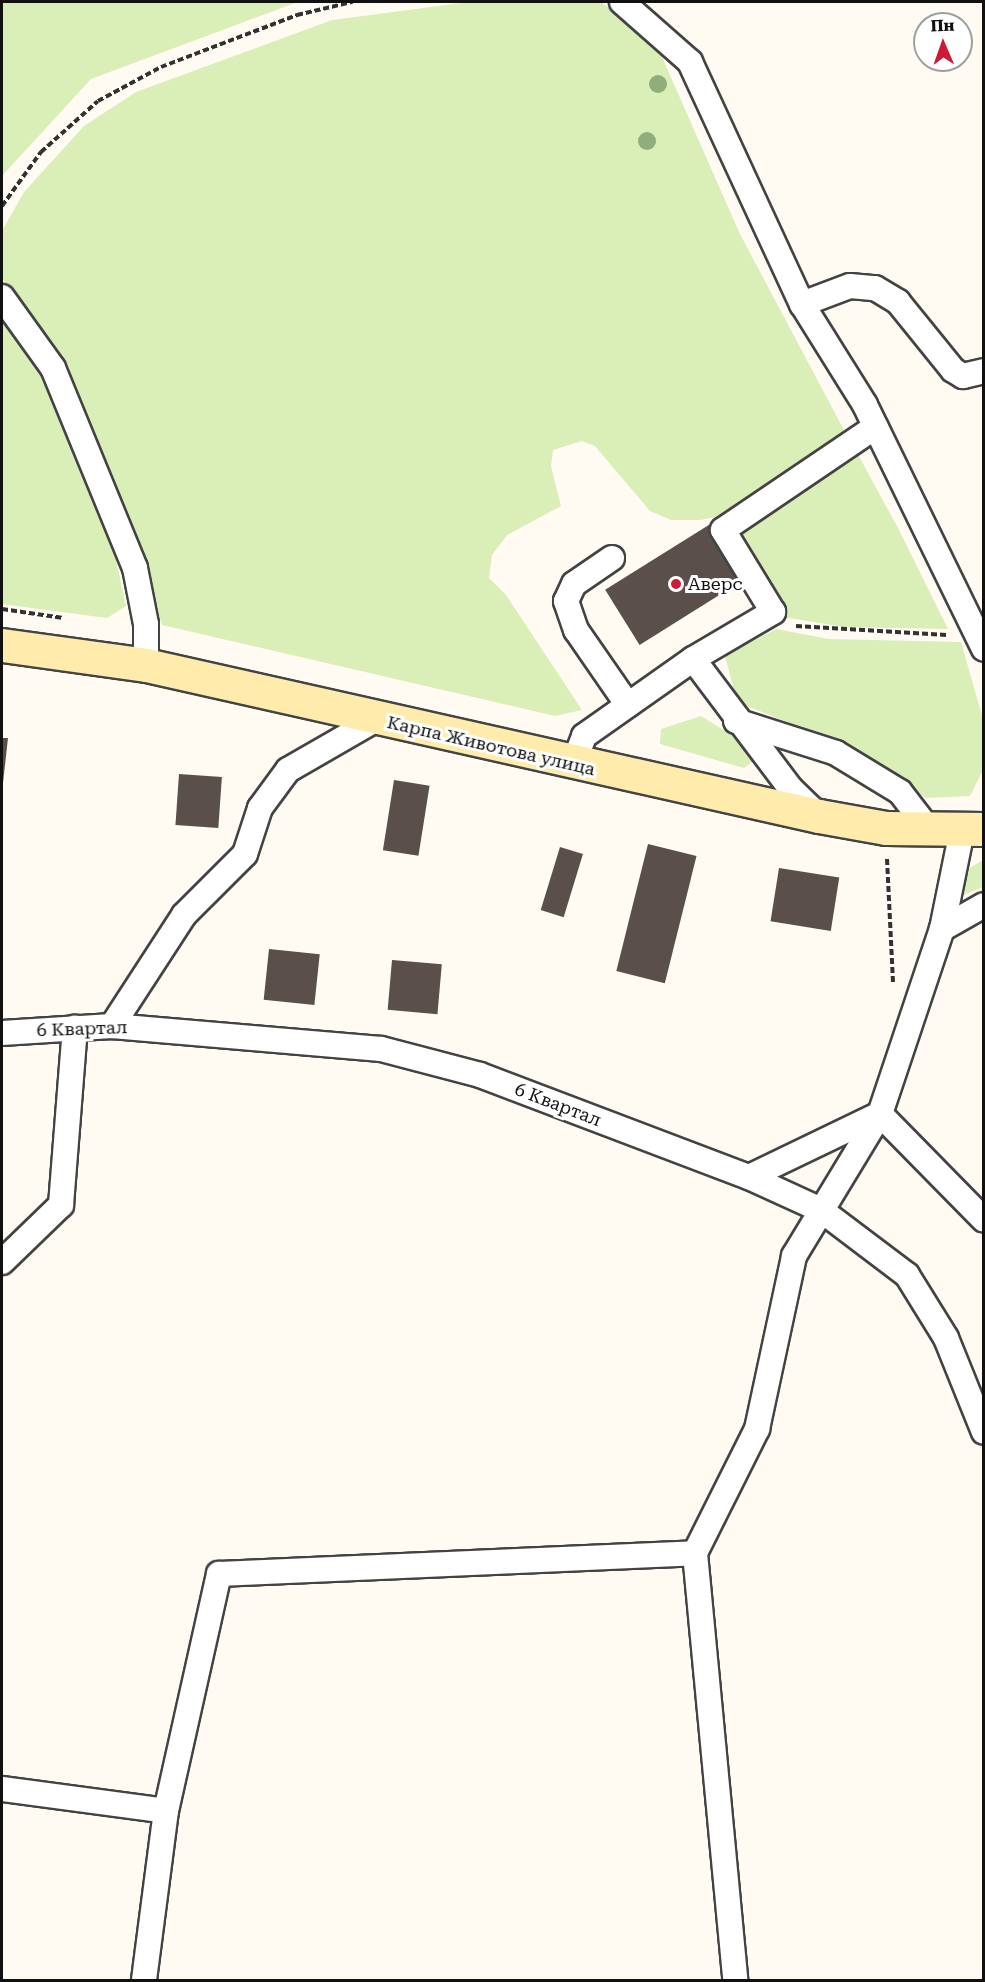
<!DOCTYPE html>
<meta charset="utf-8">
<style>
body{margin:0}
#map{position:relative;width:985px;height:1982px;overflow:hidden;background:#fffbf2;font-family:"Roboto Serif",serif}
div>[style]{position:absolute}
.green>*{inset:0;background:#daeeb7}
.building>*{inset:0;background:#5a4f4b;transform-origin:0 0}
.path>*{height:4px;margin-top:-2px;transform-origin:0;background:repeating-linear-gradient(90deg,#323232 0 6px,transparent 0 9px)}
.roads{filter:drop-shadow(2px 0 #434343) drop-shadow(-2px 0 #434343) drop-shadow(0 2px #434343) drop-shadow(0 -2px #434343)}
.street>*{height:24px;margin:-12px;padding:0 12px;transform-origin:12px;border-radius:12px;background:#fff}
.secondary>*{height:33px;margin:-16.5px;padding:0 16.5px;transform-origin:16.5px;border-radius:16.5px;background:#ffecad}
.trees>*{width:18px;height:18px;margin:-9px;border-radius:50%;background:#90ae7b}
.dots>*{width:16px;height:16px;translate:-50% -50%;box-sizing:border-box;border:3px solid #fff;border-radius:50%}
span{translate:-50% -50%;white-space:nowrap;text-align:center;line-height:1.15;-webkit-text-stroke:6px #fff;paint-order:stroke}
.poi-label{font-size:18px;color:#101010}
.left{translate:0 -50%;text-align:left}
.street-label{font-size:18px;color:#101010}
.frame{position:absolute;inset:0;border:3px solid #101010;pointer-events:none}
.north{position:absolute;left:913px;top:12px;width:60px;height:60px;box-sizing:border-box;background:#fff;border:2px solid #9f9f9f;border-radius:50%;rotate:358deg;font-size:16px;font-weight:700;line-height:24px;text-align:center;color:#101010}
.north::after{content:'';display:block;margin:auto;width:21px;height:27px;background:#ce1937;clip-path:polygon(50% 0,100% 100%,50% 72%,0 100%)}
</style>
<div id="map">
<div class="green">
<div style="clip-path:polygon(2px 2px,298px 2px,91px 79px,2px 176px)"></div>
<div style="clip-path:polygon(469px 2px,601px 2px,658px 48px,740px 234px,844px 430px,828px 448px,722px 516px,700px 520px,671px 520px,650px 511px,595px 446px,582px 441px,553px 450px,551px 466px,561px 506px,507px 535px,492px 555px,489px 578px,506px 595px,582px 710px,555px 716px,162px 625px,143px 562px,61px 362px,2px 278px,2px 231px,24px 192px,84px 126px,136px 92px,332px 20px)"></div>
<div style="clip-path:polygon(2px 313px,44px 372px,111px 537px,126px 606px,107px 618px,2px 604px)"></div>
<div style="clip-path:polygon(855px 449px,898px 528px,948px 629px,844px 627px,783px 617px,731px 531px)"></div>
<div style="clip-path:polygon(776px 629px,829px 639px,961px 642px,983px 719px,983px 770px,970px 796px,926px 798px,842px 744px,737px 702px,725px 656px)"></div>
<div style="clip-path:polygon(701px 716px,744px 743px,755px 760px,744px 768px,660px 744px,661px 729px)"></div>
<div style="clip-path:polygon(983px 860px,983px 887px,961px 896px,970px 868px)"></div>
</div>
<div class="building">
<div style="left:712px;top:523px;width:65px;height:126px;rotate:58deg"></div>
<div style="clip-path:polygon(2px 738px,8px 738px,3px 783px,2px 783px)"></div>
<div style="left:179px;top:774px;width:43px;height:51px;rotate:4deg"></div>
<div style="left:394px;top:780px;width:36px;height:71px;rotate:9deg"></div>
<div style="left:648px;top:844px;width:50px;height:131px;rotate:14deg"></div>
<div style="left:560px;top:847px;width:24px;height:66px;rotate:17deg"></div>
<div style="left:779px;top:868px;width:61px;height:54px;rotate:9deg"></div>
<div style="left:269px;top:949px;width:51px;height:51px;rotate:6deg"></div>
<div style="left:392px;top:960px;width:50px;height:50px;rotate:5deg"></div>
</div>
<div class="path">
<div style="left:2px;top:206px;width:67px;rotate:-54.2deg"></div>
<div style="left:41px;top:152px;width:76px;rotate:-41.8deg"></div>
<div style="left:98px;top:101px;width:72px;rotate:-28.4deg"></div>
<div style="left:161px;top:67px;width:146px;rotate:-20.9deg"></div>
<div style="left:297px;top:15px;width:57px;rotate:-13.3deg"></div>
<div style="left:2px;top:609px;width:62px;rotate:8.4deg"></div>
<div style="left:796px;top:626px;width:151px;rotate:3.4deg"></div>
<div style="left:887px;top:859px;width:124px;rotate:87.2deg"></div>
</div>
<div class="roads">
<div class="street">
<div style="left:622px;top:2px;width:91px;rotate:41.4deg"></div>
<div style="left:690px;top:62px;width:267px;rotate:65.2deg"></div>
<div style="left:802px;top:304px;width:119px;rotate:58deg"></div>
<div style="left:865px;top:405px;width:271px;rotate:64deg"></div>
<div style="left:2px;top:297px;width:87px;rotate:54.3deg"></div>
<div style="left:53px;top:368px;width:216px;rotate:67.7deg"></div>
<div style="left:135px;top:568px;width:57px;rotate:78.9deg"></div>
<div style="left:146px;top:624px;width:41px;rotate:90deg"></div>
<div style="left:802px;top:304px;width:51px;rotate:-20.6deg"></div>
<div style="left:850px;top:286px;width:25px;rotate:5deg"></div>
<div style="left:875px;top:288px;width:27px;rotate:31deg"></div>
<div style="left:898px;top:302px;width:87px;rotate:51deg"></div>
<div style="left:953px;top:370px;width:12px;rotate:31deg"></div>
<div style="left:963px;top:376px;width:22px;rotate:-13deg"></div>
<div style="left:612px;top:558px;width:46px;rotate:145.6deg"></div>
<div style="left:574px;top:584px;width:19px;rotate:115deg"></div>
<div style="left:566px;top:601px;width:31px;rotate:71deg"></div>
<div style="left:576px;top:630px;width:91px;rotate:55.3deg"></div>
<div style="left:693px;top:659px;width:93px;rotate:-30.4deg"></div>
<div style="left:773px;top:612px;width:96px;rotate:-121.4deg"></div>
<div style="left:723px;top:530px;width:184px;rotate:-34.1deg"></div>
<div style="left:736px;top:721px;width:105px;rotate:17.7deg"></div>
<div style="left:836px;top:753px;width:75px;rotate:31.4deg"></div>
<div style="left:900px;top:792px;width:49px;rotate:52.4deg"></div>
<div style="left:573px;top:765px;width:31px;rotate:-69deg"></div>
<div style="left:584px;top:736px;width:133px;rotate:-35.2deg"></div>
<div style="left:693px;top:659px;width:163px;rotate:53deg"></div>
<div style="left:791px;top:789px;width:39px;rotate:44deg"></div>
<div style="left:942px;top:929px;width:48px;rotate:-29.7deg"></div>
<div style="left:112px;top:1026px;width:132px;rotate:-57deg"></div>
<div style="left:184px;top:915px;width:86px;rotate:-45deg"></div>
<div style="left:245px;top:854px;width:48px;rotate:-71.9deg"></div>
<div style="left:260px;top:808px;width:47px;rotate:-53.6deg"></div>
<div style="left:288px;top:770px;width:100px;rotate:-29.9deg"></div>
<div style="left:2px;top:1033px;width:110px;rotate:-3.6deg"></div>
<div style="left:112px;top:1026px;width:270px;rotate:4.9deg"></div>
<div style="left:381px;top:1049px;width:102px;rotate:14.7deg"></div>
<div style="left:480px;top:1075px;width:288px;rotate:20.8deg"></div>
<div style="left:749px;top:1177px;width:79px;rotate:24.6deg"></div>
<div style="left:821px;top:1210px;width:108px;rotate:37.1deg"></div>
<div style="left:907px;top:1275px;width:74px;rotate:58.2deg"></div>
<div style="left:946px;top:1338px;width:101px;rotate:68deg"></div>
<div style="left:749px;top:1177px;width:145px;rotate:-25.7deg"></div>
<div style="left:880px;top:1114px;width:148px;rotate:45.5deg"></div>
<div style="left:2px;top:1262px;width:82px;rotate:-44deg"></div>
<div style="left:61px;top:1205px;width:178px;rotate:-85.5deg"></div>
<div style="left:695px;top:1553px;width:429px;rotate:84.6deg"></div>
<div style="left:2px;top:1789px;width:165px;rotate:7.6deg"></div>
<div style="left:144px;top:1980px;width:170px;rotate:-82.6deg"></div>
<div style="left:166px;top:1811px;width:243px;rotate:-77.4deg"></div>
<div style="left:219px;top:1574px;width:476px;rotate:-2.5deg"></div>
<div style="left:695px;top:1553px;width:139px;rotate:-63.4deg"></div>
<div style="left:757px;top:1429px;width:177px;rotate:-77.9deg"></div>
<div style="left:794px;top:1256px;width:166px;rotate:-58.8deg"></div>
<div style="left:880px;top:1114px;width:195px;rotate:-71.5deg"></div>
<div style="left:942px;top:929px;width:100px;rotate:-78.5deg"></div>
</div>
<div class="secondary">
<div style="left:2px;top:645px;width:145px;rotate:7.9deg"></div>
<div style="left:146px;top:665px;width:690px;rotate:12.65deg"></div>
<div style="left:819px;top:816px;width:68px;rotate:10.2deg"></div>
<div style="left:886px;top:828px;width:98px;rotate:0.6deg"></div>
</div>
</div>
<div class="trees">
<div style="left:658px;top:84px"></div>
<div style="left:647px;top:141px"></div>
</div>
<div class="dots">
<div style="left:676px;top:584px;background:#ce1937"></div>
</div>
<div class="poi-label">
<span class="left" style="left:688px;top:584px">Аверс</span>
</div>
<div class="street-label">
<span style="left:491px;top:746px;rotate:13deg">Карпа Животова улица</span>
<span style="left:82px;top:1029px;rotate:-2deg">6 Квартал</span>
<span style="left:558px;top:1105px;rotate:21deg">6 Квартал</span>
</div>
<div class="frame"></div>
<div class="north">Пн</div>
</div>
